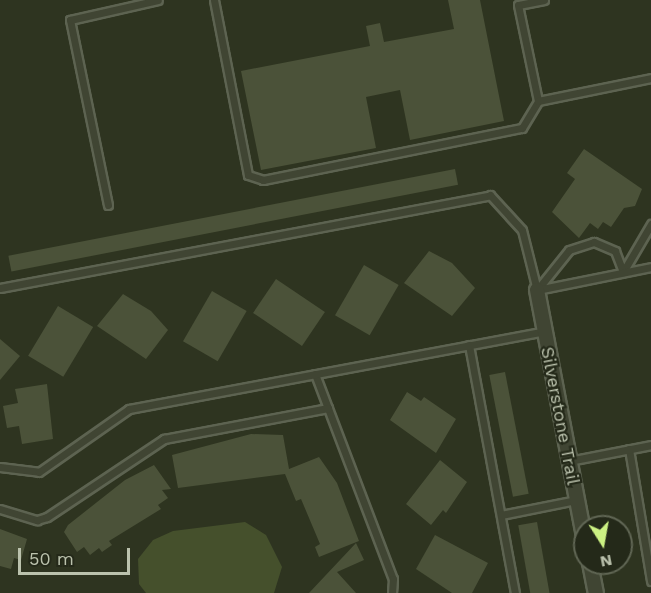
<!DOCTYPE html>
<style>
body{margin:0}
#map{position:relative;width:651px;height:593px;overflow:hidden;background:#2e3420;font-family:"Work Sans",sans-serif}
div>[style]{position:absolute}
.water>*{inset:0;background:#45502c}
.building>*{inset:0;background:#4b5239;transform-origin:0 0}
.roads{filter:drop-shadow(2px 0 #5d6351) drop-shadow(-2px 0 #5d6351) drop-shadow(0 2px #5d6351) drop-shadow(0 -2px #5d6351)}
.service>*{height:7px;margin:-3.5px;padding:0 3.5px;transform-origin:3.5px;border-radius:3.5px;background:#404533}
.minor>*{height:14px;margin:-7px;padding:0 7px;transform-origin:7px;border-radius:7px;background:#404533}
span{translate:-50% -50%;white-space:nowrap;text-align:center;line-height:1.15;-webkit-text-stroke:4.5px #242919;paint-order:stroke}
.street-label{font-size:18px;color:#bbc2ad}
.north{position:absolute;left:573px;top:515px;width:60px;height:60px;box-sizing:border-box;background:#242919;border:2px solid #606654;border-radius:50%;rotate:169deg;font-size:16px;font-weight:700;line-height:24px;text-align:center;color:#bbc2ad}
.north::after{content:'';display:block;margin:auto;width:21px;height:27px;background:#ccf183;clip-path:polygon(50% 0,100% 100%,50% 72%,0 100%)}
.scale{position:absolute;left:18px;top:548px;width:112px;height:27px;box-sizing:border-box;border:3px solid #bbc2ad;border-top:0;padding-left:8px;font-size:18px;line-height:21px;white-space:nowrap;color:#bbc2ad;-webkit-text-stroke:4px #242919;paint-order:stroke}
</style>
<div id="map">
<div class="water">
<div style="clip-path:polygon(245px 522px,266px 535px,282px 567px,274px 593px,146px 593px,139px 584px,138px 559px,153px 540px,173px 531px)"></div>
</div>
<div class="building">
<div style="clip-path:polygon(448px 0,480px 0,504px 121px,410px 140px,400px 90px,366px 97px,376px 148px,261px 170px,241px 71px,370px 46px,366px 26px,380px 23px,384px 42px,454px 29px)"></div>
<div style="clip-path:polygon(584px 149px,642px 189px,635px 206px,624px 208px,611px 227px,603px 222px,598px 229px,590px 223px,579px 238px,552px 212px,575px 179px,567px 173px)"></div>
<div style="left:455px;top:169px;width:16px;height:455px;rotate:79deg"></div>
<div style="clip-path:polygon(429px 251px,452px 263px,475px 288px,452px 316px,404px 283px)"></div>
<div style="left:364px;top:265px;width:40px;height:58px;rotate:30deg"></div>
<div style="left:276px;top:279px;width:59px;height:41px;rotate:34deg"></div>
<div style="left:212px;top:291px;width:40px;height:58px;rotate:30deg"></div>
<div style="clip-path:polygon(123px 294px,151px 311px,168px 330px,146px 359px,97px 326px)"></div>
<div style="left:58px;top:306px;width:41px;height:58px;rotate:31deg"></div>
<div style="clip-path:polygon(0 339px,20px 356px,0 380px)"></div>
<div style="left:505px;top:372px;width:124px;height:16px;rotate:79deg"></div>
<div style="clip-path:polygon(47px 384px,53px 439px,22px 444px,19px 426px,7px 428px,3px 406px,18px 403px,15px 389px)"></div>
<div style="clip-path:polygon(407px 392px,421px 401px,424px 397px,456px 419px,436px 453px,390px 420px)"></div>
<div style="clip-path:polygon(251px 434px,283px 435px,289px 469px,319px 457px,337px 483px,359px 541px,319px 557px,315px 547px,320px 544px,301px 499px,296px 501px,285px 474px,178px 488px,172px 455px)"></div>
<div style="clip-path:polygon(440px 460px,467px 482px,446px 513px,443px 510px,431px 525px,406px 504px)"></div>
<div style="clip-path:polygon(154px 465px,171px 489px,162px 490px,168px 498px,158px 505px,161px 509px,109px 541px,112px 545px,102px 552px,99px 548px,90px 555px,84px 547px,77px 552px,64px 532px,68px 525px,125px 480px)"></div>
<div style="left:537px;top:522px;width:72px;height:19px;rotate:80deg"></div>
<div style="clip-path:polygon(0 529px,27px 539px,21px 560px,14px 558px,11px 569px,0 566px)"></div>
<div style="clip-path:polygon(435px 535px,488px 563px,472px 593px,452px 593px,416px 569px)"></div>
<div style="clip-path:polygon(356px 543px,364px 560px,337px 572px,356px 593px,309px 593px)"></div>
</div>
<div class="roads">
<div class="service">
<div style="left:214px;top:0;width:178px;rotate:79deg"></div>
<div style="left:248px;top:175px;width:16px;rotate:18deg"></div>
<div style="left:263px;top:180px;width:264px;rotate:-11.4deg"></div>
<div style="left:522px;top:128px;width:31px;rotate:-59deg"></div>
<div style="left:544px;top:0;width:26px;rotate:169deg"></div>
<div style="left:518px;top:5px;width:98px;rotate:78.2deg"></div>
<div style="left:538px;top:101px;width:115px;rotate:-11.5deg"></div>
<div style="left:108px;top:205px;width:189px;rotate:-101.6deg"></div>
<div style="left:70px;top:20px;width:90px;rotate:-12.8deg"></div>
<div style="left:623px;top:272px;width:56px;rotate:-59.7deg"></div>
<div style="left:0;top:288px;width:499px;rotate:-10.7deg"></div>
<div style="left:490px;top:195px;width:47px;rotate:47.6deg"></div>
<div style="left:522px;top:230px;width:62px;rotate:76deg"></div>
<div style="left:537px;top:290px;width:51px;rotate:-51.3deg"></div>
<div style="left:569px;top:250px;width:26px;rotate:-18deg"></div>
<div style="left:594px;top:242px;width:23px;rotate:23deg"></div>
<div style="left:615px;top:251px;width:22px;rotate:69deg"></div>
<div style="left:537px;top:290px;width:116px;rotate:-11.4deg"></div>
<div style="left:469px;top:345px;width:252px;rotate:79.5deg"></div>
<div style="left:315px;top:374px;width:219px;rotate:69.2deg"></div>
<div style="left:393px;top:579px;width:14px;rotate:94deg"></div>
<div style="left:629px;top:449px;width:134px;rotate:80.5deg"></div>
<div style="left:569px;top:461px;width:84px;rotate:-11deg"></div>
<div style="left:0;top:467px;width:39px;rotate:7deg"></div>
<div style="left:39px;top:472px;width:110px;rotate:-35deg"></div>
<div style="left:129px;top:409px;width:422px;rotate:-10.6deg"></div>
<div style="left:0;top:509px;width:39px;rotate:17deg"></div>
<div style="left:37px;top:520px;width:10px;rotate:-17deg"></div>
<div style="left:47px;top:517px;width:141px;rotate:-33.7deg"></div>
<div style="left:164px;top:439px;width:167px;rotate:-10.7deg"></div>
<div style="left:501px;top:515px;width:76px;rotate:-11.3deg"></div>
</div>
<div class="minor">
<div style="left:537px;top:290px;width:257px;rotate:79.2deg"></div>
<div style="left:590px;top:563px;width:31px;rotate:79deg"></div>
</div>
</div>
<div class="street-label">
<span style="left:560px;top:416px;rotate:79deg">Silverstone Trail</span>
</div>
<div class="north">N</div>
<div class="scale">50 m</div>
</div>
